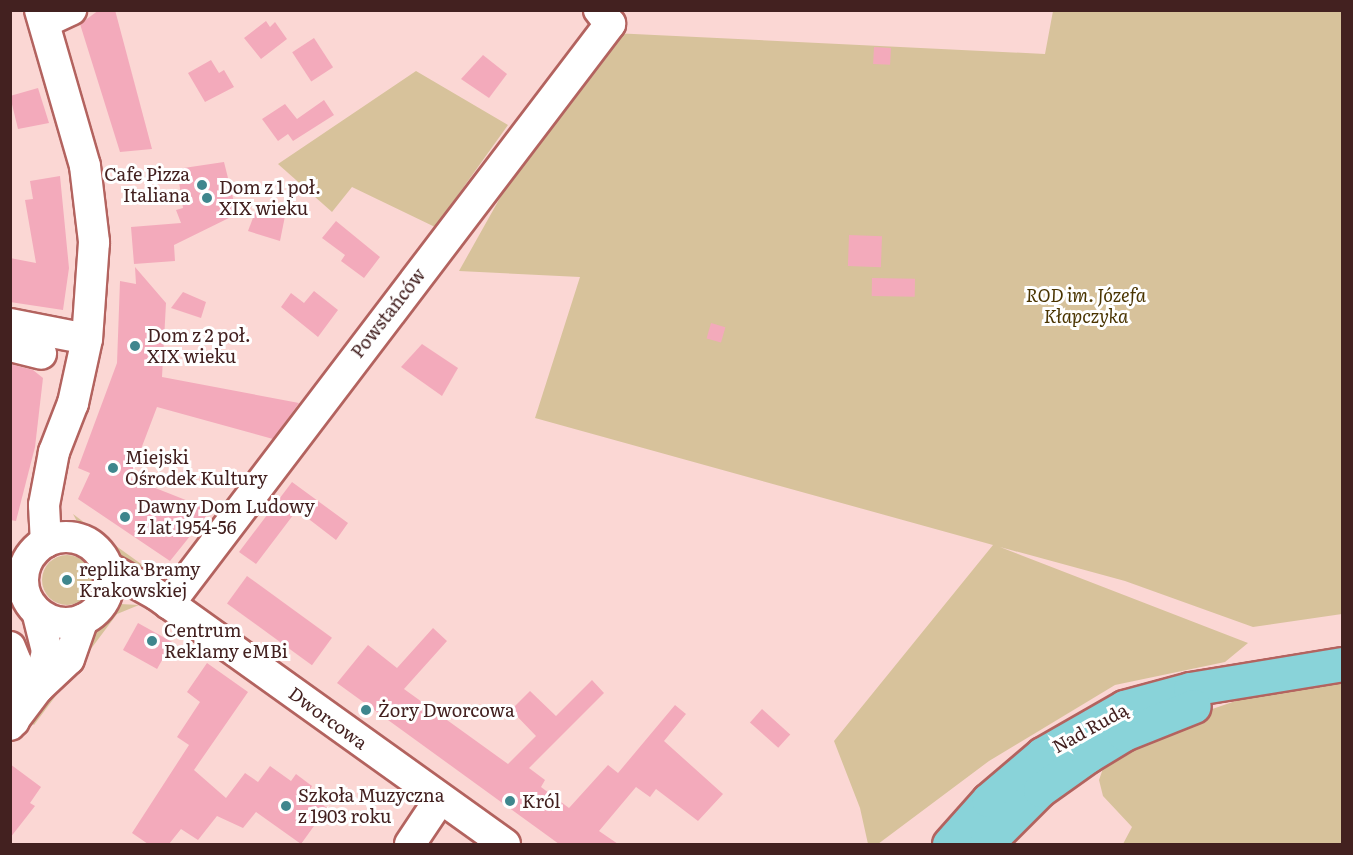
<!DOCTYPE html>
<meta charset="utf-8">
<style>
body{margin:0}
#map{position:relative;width:1353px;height:855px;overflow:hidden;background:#fbd7d4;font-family:Literata,serif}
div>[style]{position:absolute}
.green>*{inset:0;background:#d7c29b}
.round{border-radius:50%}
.building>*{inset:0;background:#f3aabb;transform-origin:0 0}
.roads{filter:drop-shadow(2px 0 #b3635f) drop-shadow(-2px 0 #b3635f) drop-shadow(0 2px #b3635f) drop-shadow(0 -2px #b3635f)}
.minor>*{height:30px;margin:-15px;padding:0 15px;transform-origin:15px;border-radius:15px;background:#fff}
.minor>.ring{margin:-15px;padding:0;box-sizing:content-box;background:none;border:30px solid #fff;border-radius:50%}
.major>*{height:33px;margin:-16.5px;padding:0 16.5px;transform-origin:16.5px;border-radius:16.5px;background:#89d3d9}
.dots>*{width:16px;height:16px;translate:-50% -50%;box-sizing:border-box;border:3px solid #fff;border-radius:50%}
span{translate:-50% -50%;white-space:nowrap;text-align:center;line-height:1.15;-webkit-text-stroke:6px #fff;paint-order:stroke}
.poi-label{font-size:18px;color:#432120}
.right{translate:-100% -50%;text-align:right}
.left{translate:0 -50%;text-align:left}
.park-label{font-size:18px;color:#4a3400;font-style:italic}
.street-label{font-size:18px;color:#432120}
.frame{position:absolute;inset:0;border:12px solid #432120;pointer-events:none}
</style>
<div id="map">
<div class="green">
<div style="clip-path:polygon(1053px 11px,1342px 11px,1342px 614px,1253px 627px,1125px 581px,1000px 547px,1248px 643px,1225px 662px,1115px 685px,989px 761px,878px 844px,868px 844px,860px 808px,834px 741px,993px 545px,535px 418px,580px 277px,459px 271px,533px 139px,613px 33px,1045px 54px)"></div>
<div style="clip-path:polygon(416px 71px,508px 125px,435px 227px,352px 187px,332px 212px,278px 164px)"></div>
<div style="clip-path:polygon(73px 514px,105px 538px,162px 579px,116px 558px,105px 541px,80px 527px)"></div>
<div class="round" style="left:42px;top:555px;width:50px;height:50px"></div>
<div style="clip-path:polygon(120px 604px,139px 605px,117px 614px,34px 725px,30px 722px,88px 631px)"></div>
<div style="clip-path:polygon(1342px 678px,1342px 844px,1123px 844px,1132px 827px,1103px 796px,1099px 780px,1107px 757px,1183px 719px,1259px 693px)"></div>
</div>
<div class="building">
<div style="clip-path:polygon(99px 10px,115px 10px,152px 149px,120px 152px,80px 24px)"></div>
<div style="clip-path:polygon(266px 21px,270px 27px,275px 22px,287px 39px,261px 59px,244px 38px)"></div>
<div style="left:314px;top:38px;width:35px;height:26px;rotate:57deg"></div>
<div style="left:874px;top:47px;width:17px;height:17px;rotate:3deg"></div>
<div style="clip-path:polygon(483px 55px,507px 74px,489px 98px,461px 79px)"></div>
<div style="clip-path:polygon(211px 60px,219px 73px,224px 70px,234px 87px,205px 102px,188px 73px)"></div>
<div style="clip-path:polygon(38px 88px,49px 123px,18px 129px,10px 96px)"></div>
<div style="clip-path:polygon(324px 100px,334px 115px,293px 141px,288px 134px,278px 141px,262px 119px,285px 104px,297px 119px)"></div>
<div style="clip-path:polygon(224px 162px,237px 214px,174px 245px,175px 261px,134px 264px,131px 227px,181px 223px,176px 210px,183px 208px,177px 169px)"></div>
<div style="clip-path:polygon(60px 176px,69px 268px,63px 310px,10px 302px,10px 258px,36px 263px,25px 200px,33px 199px,30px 181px)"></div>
<div style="clip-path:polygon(259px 202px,286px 211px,280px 241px,248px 231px)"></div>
<div style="clip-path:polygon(336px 221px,380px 257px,364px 278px,341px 261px,345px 255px,322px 238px)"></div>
<div style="left:849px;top:235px;width:33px;height:31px;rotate:2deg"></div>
<div style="clip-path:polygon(135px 267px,166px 303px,162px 377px,299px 403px,273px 439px,157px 407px,130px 478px,211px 510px,170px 561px,78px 499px,90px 473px,78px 468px,117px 363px,120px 281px,136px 284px)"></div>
<div style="left:872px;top:278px;width:43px;height:18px;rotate:1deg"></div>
<div style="clip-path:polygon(314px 291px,338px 310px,318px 337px,281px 307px,291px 293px,304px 303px)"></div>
<div style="clip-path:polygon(183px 292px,206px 302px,201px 318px,171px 308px)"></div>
<div style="left:711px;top:323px;width:15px;height:16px;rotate:16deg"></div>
<div style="clip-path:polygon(422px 344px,458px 368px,442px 396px,401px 367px)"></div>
<div style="clip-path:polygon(10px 364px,33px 370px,43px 378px,35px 447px,16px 521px,10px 520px)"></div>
<div style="clip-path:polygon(292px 482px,348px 523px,336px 540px,297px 510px,256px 564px,239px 552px)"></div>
<div style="left:247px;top:576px;width:105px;height:34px;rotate:36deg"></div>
<div style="left:138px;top:623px;width:39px;height:31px;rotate:29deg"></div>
<div style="clip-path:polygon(433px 628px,447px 641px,404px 689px,508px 764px,536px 736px,511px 710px,530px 691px,556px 716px,592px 680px,604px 693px,529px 768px,545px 780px,541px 787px,569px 808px,608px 765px,618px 773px,675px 705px,686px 714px,664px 741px,723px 794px,698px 821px,656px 789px,650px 797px,636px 787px,599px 831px,618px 844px,559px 844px,337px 683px,368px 645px,397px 668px)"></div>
<div style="clip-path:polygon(207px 663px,248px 692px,194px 770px,226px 798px,245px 773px,258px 782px,270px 766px,291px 781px,296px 774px,312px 786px,308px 793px,327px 808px,301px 844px,256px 812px,243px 828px,217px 816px,198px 840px,181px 829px,169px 844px,148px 844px,132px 833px,189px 745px,177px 737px,200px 702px,187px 692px)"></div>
<div style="left:762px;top:709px;width:38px;height:18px;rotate:42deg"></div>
<div style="clip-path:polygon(10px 764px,41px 787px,30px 803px,35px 806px,10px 838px)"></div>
</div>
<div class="roads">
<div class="minor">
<div style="left:40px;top:10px;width:162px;rotate:73.9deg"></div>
<div style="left:85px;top:166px;width:77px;rotate:83.2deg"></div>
<div style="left:94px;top:242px;width:97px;rotate:94.1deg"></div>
<div style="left:87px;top:339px;width:66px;rotate:102.3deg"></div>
<div style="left:73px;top:403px;width:53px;rotate:111.2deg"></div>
<div style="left:54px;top:452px;width:54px;rotate:100.7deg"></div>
<div style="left:44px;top:505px;width:37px;rotate:87deg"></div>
<div style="left:45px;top:22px;width:29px;rotate:-25deg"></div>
<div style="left:10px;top:324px;width:78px;rotate:11deg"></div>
<div style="left:10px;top:346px;width:32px;rotate:14deg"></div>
<div class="ring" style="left:23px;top:537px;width:56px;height:56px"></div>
<div style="left:107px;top:567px;width:57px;rotate:29.2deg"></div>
<div style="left:157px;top:595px;width:428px;rotate:35.6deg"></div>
<div style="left:169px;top:604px;width:729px;rotate:-52.75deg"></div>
<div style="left:610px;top:24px;width:18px;rotate:-128deg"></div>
<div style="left:10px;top:647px;width:16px;rotate:68deg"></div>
<div style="left:16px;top:662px;width:59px;rotate:91.9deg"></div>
<div style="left:38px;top:688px;width:38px;rotate:-76deg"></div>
<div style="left:47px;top:651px;width:38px;rotate:-104deg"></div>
<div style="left:10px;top:725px;width:46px;rotate:-52.9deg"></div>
<div style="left:38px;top:688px;width:42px;rotate:-43.1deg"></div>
<div style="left:69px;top:659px;width:42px;rotate:-70.7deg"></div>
<div style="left:410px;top:844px;width:54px;rotate:-56.3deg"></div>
</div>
<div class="major">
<div style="left:949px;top:844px;width:59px;rotate:-48.4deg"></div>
<div style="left:988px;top:800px;width:71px;rotate:-40.4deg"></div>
<div style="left:1042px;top:754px;width:95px;rotate:-29.8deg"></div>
<div style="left:1124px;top:707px;width:68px;rotate:-15.3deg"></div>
<div style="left:1190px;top:689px;width:154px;rotate:-9.3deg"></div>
<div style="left:986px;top:844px;width:76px;rotate:-45deg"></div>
<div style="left:1040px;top:790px;width:59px;rotate:-35.3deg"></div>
<div style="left:1088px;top:756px;width:42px;rotate:-31.4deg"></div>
<div style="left:1124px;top:734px;width:75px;rotate:-21.8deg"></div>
</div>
</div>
<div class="dots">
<div style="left:202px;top:185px;background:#3f868d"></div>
<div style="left:207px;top:198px;background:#3f868d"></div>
<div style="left:135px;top:346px;background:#3f868d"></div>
<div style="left:113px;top:468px;background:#3f868d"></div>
<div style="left:125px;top:517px;background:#3f868d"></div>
<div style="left:67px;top:580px;background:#3f868d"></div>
<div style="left:152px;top:641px;background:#3f868d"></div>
<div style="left:366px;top:710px;background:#3f868d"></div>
<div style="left:510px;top:801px;background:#3f868d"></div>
<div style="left:286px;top:806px;background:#3f868d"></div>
</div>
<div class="poi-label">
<span class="right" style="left:190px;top:185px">Cafe Pizza<br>Italiana</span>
<span class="left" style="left:219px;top:198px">Dom z 1 poł.<br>XIX wieku</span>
<span class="left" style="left:147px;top:346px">Dom z 2 poł.<br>XIX wieku</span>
<span class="left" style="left:125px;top:468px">Miejski<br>Ośrodek Kultury</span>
<span class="left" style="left:137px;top:517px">Dawny Dom Ludowy<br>z lat 1954-56</span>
<span class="left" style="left:79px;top:580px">replika Bramy<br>Krakowskiej</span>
<span class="left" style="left:164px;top:641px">Centrum<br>Reklamy eMBi</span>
<span class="left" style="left:378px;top:710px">Żory Dworcowa</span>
<span class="left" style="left:298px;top:806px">Szkoła Muzyczna<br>z 1903 roku</span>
<span class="left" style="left:522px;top:801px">Król</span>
</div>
<div class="park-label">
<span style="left:1086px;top:306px">ROD im. Józefa<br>Kłapczyka</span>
</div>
<div class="street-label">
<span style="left:388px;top:313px;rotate:-52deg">Powstańców</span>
<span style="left:328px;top:718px;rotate:36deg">Dworcowa</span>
<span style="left:1090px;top:728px;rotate:-29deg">Nad Rudą</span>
</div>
<div class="frame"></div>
</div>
